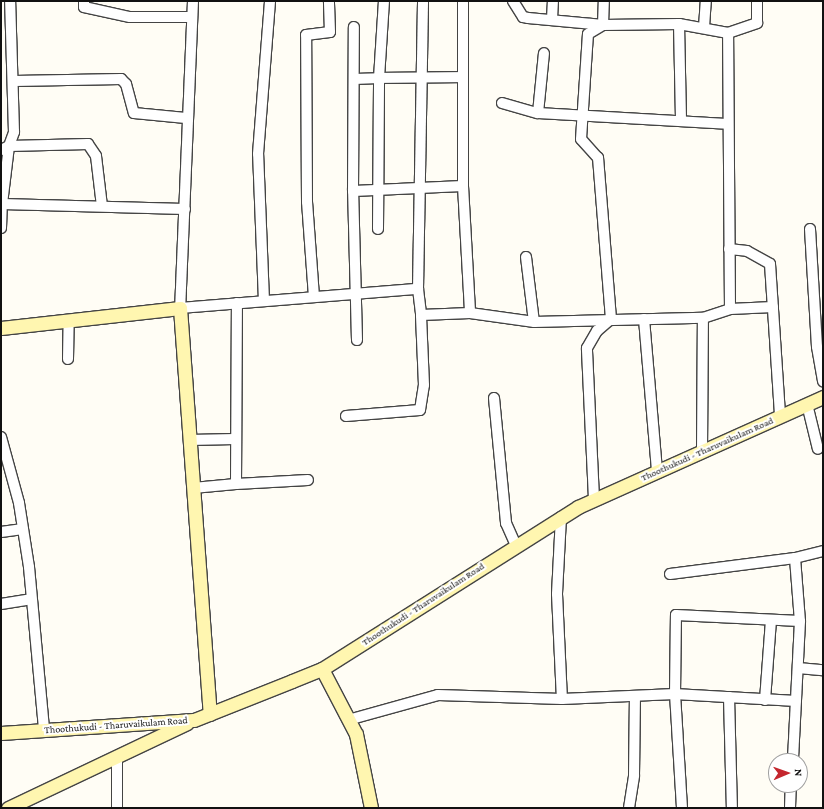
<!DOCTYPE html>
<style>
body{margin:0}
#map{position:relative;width:824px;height:809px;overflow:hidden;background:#fffdf5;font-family:"Crimson Pro",serif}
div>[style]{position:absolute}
.roads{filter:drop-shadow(1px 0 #444) drop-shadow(-1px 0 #444) drop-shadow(0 1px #444) drop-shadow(0 -1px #444)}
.street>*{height:10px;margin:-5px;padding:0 5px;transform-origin:5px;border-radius:5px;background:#fff}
.secondary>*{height:13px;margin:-6.5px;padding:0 6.5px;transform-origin:6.5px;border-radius:6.5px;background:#fff6b0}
span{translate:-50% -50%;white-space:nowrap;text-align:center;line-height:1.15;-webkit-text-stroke:4px #fff;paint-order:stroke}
.street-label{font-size:10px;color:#111}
.frame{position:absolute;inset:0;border:2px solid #111;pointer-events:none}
.north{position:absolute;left:768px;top:753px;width:40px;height:40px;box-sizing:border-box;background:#fff;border:1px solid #a0a0a0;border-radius:50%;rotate:88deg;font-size:11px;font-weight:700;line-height:16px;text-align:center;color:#111}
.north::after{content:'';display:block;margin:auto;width:14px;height:18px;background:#c4262e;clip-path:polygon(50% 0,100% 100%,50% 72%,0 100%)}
</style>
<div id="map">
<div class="roads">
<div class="street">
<div style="left:84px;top:1px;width:6px;rotate:90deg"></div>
<div style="left:84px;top:7px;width:47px;rotate:12.3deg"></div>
<div style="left:130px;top:17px;width:62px"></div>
<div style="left:193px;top:1px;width:307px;rotate:92.4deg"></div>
<div style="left:180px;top:308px;width:239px;rotate:-4.6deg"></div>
<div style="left:418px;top:289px;width:26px;rotate:83deg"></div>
<div style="left:421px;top:315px;width:49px;rotate:-2.3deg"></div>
<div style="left:463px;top:1px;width:185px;rotate:90deg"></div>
<div style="left:463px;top:186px;width:127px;rotate:86.8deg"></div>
<div style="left:470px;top:313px;width:65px;rotate:8deg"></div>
<div style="left:534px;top:322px;width:169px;rotate:-1.4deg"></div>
<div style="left:513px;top:1px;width:19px;rotate:58deg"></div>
<div style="left:523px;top:17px;width:5px;rotate:11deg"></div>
<div style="left:528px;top:18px;width:75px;rotate:5.3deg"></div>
<div style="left:603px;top:25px;width:76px;rotate:-0.8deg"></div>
<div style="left:679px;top:24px;width:50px;rotate:10.4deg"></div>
<div style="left:552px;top:19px;width:18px;rotate:-87deg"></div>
<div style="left:679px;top:24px;width:97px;rotate:88.8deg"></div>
<div style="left:704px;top:27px;width:26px;rotate:-86deg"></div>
<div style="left:354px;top:79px;width:25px;rotate:-2deg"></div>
<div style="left:379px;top:78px;width:77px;rotate:-86.3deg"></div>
<div style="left:14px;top:81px;width:107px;rotate:-1.1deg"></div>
<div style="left:121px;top:79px;width:7px;rotate:45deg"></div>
<div style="left:126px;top:84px;width:30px;rotate:75deg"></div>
<div style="left:134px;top:113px;width:52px;rotate:5.5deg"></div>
<div style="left:502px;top:103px;width:37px;rotate:16deg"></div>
<div style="left:538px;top:113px;width:189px;rotate:3.3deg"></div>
<div style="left:538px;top:113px;width:60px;rotate:-84.3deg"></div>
<div style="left:1px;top:150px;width:9px;rotate:-27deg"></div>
<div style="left:9px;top:146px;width:15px;rotate:-70deg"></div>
<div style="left:14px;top:132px;width:131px;rotate:-91.7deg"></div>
<div style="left:353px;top:191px;width:164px;rotate:-89.7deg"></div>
<div style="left:2px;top:204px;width:58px;rotate:-83.1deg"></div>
<div style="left:9px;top:146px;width:79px;rotate:-1.5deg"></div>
<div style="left:88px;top:144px;width:14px;rotate:56deg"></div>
<div style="left:96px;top:156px;width:50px;rotate:83.2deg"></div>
<div style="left:1px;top:228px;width:24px;rotate:-88deg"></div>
<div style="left:2px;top:204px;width:183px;rotate:1.6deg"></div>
<div style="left:378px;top:229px;width:151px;rotate:-89.6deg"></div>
<div style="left:379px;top:78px;width:84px;rotate:-0.7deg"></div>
<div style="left:810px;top:229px;width:118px;rotate:86.6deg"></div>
<div style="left:817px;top:347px;width:35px;rotate:80deg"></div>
<div style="left:729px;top:249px;width:18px;rotate:6deg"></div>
<div style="left:747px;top:251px;width:26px;rotate:29deg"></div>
<div style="left:770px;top:264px;width:152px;rotate:86.2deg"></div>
<div style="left:526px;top:257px;width:65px;rotate:83deg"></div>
<div style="left:418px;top:289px;width:288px;rotate:-89deg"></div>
<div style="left:314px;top:297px;width:95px;rotate:-94.2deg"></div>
<div style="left:307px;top:202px;width:167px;rotate:-90.3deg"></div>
<div style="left:306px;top:35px;width:24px;rotate:-7deg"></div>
<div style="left:330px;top:32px;width:31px;rotate:-92deg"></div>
<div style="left:264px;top:301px;width:147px;rotate:-92.3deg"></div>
<div style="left:258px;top:154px;width:153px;rotate:-85.5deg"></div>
<div style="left:730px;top:309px;width:43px;rotate:-2.7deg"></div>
<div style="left:644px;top:319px;width:153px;rotate:85.1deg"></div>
<div style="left:357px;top:340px;width:149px;rotate:-91.5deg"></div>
<div style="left:353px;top:191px;width:110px;rotate:-2.6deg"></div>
<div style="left:68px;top:359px;width:39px;rotate:-89deg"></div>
<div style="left:494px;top:398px;width:126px;rotate:84.5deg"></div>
<div style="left:506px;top:523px;width:24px;rotate:66deg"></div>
<div style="left:807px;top:404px;width:46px;rotate:76.3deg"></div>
<div style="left:346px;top:416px;width:74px;rotate:-4.6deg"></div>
<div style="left:420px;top:410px;width:25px;rotate:-81deg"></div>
<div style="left:424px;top:385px;width:70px;rotate:-92.5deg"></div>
<div style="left:1px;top:437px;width:68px;rotate:74.7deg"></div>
<div style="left:19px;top:503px;width:65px;rotate:81.1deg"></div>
<div style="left:29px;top:567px;width:164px;rotate:84.7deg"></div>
<div style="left:189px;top:440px;width:46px;rotate:-1.2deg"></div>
<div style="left:702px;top:451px;width:133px;rotate:-89.6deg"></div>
<div style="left:703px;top:318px;width:28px;rotate:-18deg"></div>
<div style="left:730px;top:309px;width:276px;rotate:-90.4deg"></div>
<div style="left:728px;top:33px;width:31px;rotate:-19deg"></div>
<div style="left:757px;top:23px;width:22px;rotate:-90deg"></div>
<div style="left:236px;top:484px;width:72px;rotate:-3.2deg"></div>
<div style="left:193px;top:488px;width:43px;rotate:-5.3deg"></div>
<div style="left:236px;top:484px;width:181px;rotate:-89.7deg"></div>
<div style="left:594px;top:499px;width:151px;rotate:-92.7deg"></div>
<div style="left:587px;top:348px;width:20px;rotate:-60deg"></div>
<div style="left:597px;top:331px;width:18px;rotate:-41deg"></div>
<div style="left:611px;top:319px;width:162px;rotate:-94.6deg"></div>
<div style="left:598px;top:158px;width:25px;rotate:-132deg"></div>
<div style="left:581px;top:139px;width:105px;rotate:-86.2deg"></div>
<div style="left:588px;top:34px;width:17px;rotate:-31deg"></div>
<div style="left:603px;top:25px;width:24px;rotate:-88deg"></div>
<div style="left:561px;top:517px;width:77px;rotate:93deg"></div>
<div style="left:557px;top:594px;width:105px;rotate:87.3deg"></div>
<div style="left:562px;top:699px;width:113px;rotate:-2.5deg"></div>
<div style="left:675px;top:694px;width:79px;rotate:-89.3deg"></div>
<div style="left:676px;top:615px;width:124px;rotate:2.8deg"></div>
<div style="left:1px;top:532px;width:22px;rotate:-8deg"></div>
<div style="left:795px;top:558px;width:29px;rotate:-14deg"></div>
<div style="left:670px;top:574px;width:126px;rotate:-7.3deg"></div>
<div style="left:795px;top:558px;width:63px;rotate:85.5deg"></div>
<div style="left:800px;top:621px;width:140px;rotate:92.9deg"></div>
<div style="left:1px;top:604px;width:30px;rotate:-9deg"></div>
<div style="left:798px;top:668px;width:25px;rotate:5deg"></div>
<div style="left:729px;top:697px;width:111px;rotate:88.5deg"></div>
<div style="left:765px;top:700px;width:79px;rotate:-85.7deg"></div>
<div style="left:348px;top:720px;width:93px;rotate:-15.5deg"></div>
<div style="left:438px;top:695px;width:124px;rotate:1.8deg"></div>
<div style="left:117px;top:808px;width:52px;rotate:-90deg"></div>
<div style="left:629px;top:808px;width:33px;rotate:-81deg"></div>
<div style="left:634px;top:775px;width:79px;rotate:-89.3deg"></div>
<div style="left:682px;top:808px;width:114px;rotate:-93.5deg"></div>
<div style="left:675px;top:694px;width:121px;rotate:3.3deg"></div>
<div style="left:790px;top:808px;width:23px;rotate:-88deg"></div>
</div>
<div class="secondary">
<div style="left:1px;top:328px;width:180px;rotate:-6.4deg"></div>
<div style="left:180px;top:308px;width:407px;rotate:85.8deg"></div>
<div style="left:322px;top:669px;width:73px;rotate:62.4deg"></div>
<div style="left:356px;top:734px;width:76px;rotate:78.5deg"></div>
<div style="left:1px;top:733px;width:193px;rotate:-3.9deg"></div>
<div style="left:194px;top:720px;width:105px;rotate:-21.7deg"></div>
<div style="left:292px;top:681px;width:32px;rotate:-22deg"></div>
<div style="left:322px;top:669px;width:303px;rotate:-32.3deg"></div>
<div style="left:578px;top:507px;width:269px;rotate:-24.2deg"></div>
<div style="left:8px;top:808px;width:198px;rotate:-25.4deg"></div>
</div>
</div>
<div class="street-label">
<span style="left:707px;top:449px;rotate:-24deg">Thoothukudi - Tharuvaikulam Road</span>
<span style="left:423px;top:604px;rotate:-33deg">Thoothukudi - Tharuvaikulam Road</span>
<span style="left:116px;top:725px;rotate:-4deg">Thoothukudi - Tharuvaikulam Road</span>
</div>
<div class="frame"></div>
<div class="north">N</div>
</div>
